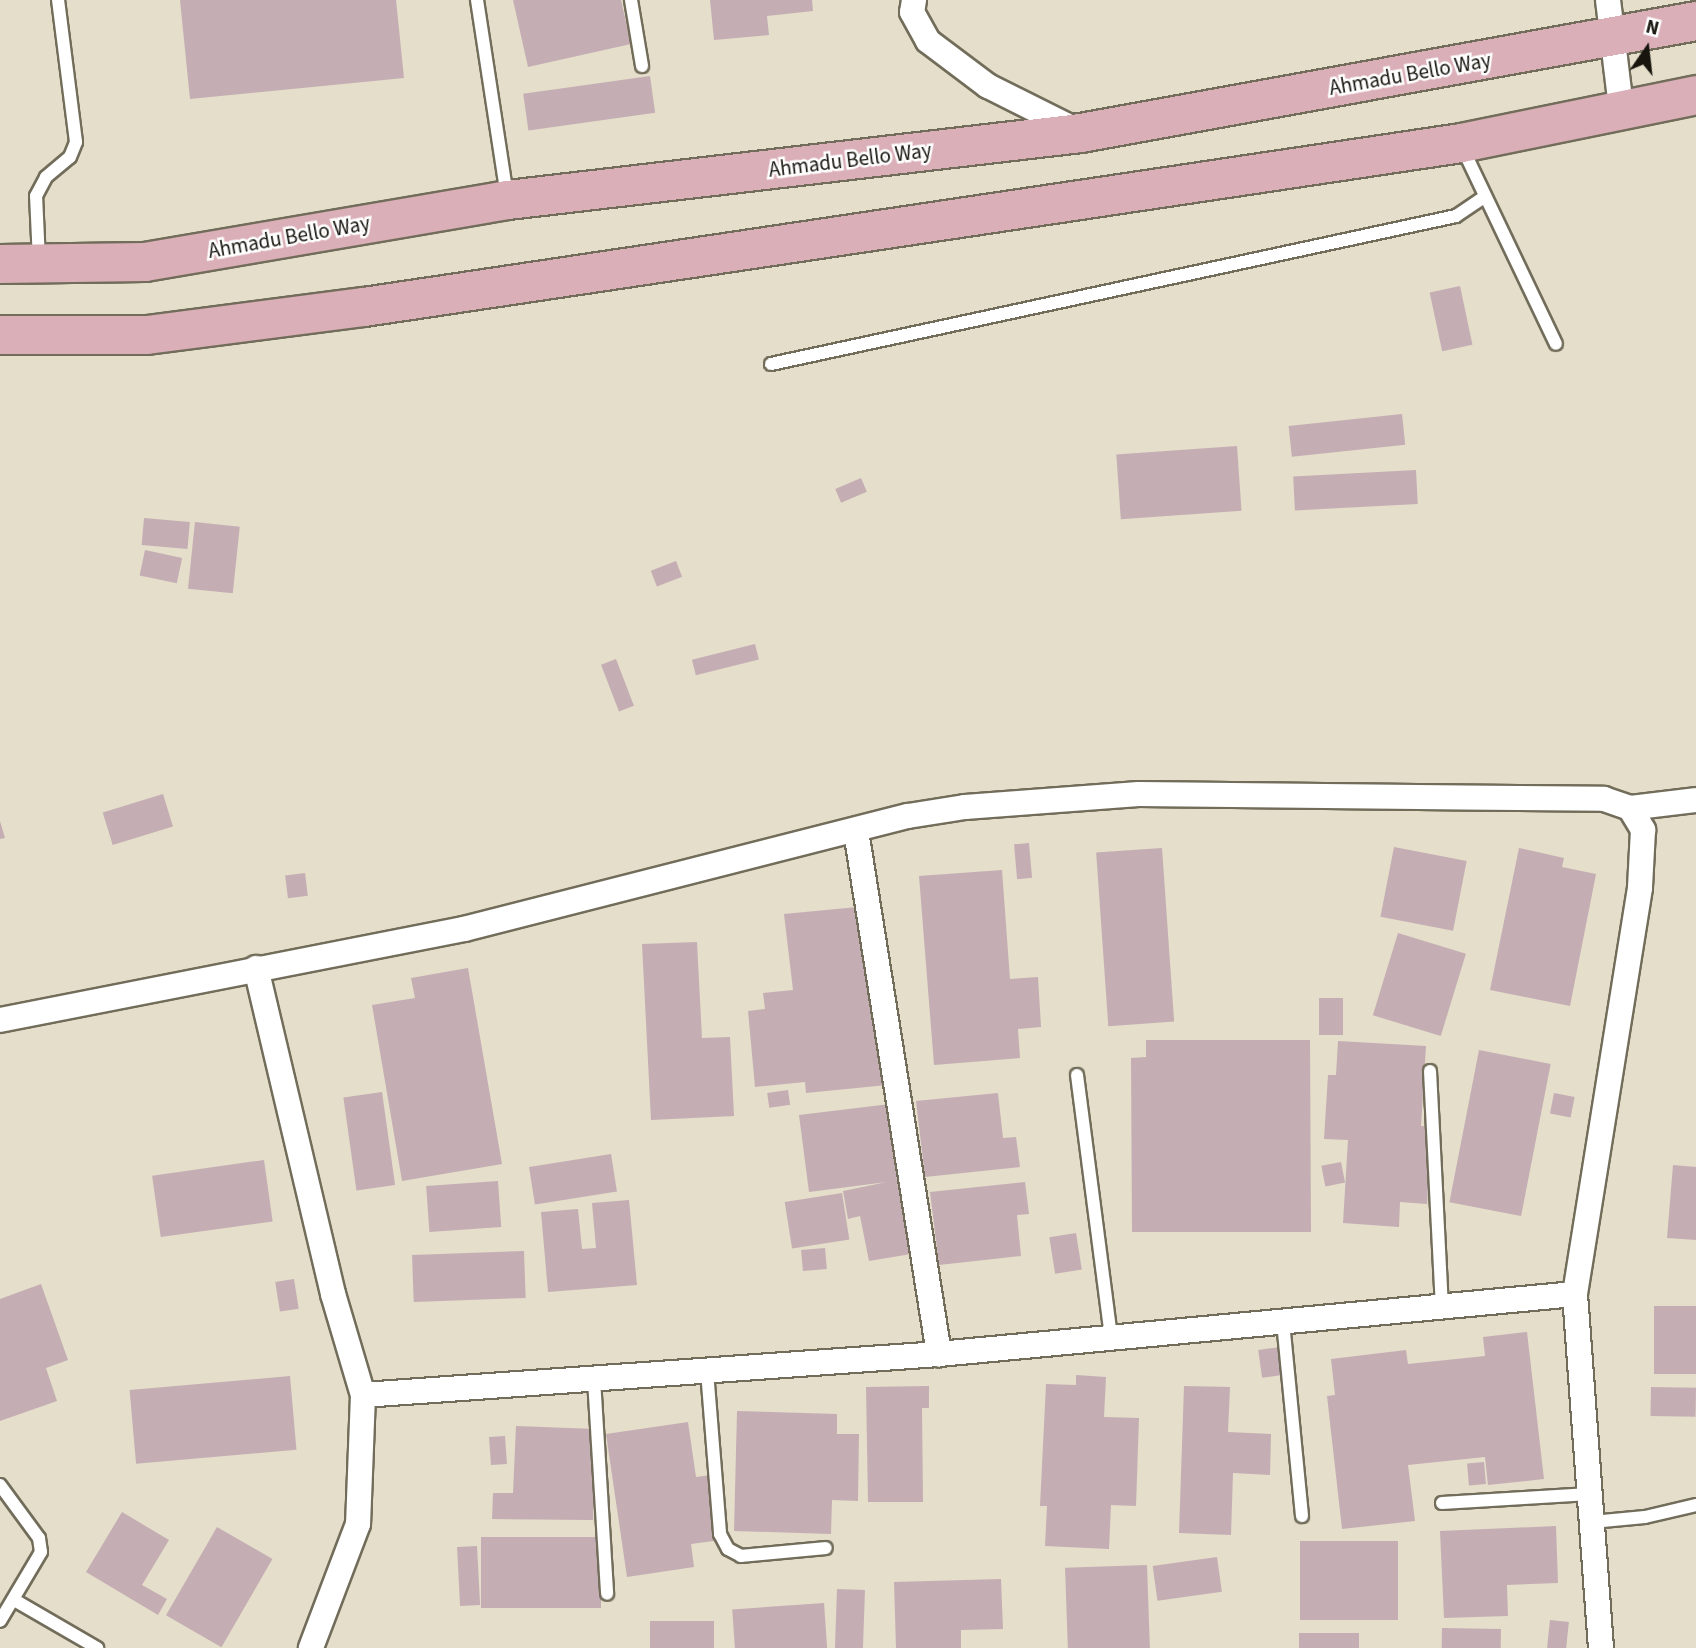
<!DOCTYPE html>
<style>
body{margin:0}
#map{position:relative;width:1696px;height:1648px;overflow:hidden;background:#e4deca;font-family:"Source Sans 3",sans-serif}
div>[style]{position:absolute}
.building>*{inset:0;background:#c5adb4;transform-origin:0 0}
.roads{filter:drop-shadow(2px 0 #726d5a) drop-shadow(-2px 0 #726d5a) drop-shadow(0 2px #726d5a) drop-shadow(0 -2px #726d5a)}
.lane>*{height:12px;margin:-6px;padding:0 6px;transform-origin:6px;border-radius:6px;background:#fff}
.street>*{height:24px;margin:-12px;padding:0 12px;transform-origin:12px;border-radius:12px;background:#fff}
.primary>*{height:38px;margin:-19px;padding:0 19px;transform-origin:19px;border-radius:19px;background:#daafb8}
span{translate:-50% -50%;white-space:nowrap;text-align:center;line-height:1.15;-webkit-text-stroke:5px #fff;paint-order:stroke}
.street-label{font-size:21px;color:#17150e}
.north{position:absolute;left:1612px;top:14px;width:70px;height:70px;-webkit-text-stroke:5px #fff;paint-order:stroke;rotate:14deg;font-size:19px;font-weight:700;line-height:28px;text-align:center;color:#17150e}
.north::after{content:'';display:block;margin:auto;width:24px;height:32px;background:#17150e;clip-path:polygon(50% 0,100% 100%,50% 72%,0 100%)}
</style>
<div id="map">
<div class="building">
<div style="clip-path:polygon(180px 0,396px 0,404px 78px,190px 99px)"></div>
<div style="clip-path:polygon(513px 0,621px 0,631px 44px,528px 67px)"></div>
<div style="clip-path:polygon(710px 0,812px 0,813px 11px,767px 16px,769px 35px,714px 40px)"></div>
<div style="left:650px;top:76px;width:37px;height:128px;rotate:82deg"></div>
<div style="left:1460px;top:286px;width:60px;height:31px;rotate:78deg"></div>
<div style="left:1402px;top:414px;width:31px;height:114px;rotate:84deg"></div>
<div style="left:1237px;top:446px;width:65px;height:121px;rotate:86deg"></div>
<div style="left:1416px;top:470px;width:34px;height:123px;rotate:87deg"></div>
<div style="left:861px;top:478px;width:15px;height:28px;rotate:67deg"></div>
<div style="left:144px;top:518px;width:46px;height:27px;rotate:5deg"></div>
<div style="left:195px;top:522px;width:45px;height:67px;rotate:6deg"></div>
<div style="left:145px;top:550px;width:38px;height:26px;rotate:12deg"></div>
<div style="left:676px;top:561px;width:17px;height:27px;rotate:69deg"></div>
<div style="left:755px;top:644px;width:16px;height:65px;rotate:76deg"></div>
<div style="left:616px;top:659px;width:50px;height:16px;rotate:69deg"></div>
<div style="left:163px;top:794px;width:34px;height:63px;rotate:73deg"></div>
<div style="clip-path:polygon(0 821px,5px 838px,0 839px)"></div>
<div style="left:1029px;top:843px;width:35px;height:15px;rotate:85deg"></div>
<div style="left:1394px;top:847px;width:74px;height:71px;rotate:11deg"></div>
<div style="left:1162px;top:848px;width:174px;height:66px;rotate:86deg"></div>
<div style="clip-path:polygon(1519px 848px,1564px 858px,1562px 867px,1596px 874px,1570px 1006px,1490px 990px)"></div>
<div style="clip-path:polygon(1002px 870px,1010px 979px,1038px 977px,1041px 1027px,1018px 1029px,1020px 1058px,934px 1065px,919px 876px)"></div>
<div style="left:305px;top:873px;width:23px;height:20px;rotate:83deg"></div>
<div style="clip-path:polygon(868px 906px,887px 1085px,806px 1093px,805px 1082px,755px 1087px,748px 1011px,765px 1009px,763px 993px,793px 990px,784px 914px)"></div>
<div style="left:1398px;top:933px;width:71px;height:86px;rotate:17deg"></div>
<div style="clip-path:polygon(697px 942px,702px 1038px,730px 1037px,734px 1116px,651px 1120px,642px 944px)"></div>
<div style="clip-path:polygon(468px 968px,502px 1164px,402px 1181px,372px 1005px,415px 998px,411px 978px)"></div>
<div style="left:1319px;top:998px;width:24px;height:37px"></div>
<div style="clip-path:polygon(1146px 1040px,1310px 1040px,1311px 1232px,1132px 1232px,1131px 1058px,1146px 1057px)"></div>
<div style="clip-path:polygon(1338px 1041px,1426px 1046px,1421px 1126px,1432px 1127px,1427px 1204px,1400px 1202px,1399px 1227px,1343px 1223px,1348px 1140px,1324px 1139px,1328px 1075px,1336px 1075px)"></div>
<div style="left:1479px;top:1050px;width:73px;height:155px;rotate:11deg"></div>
<div style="left:788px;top:1090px;width:15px;height:21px;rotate:82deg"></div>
<div style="left:382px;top:1092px;width:94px;height:39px;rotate:82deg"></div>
<div style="clip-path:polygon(998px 1093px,1003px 1138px,1016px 1137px,1020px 1167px,925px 1177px,916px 1101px)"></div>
<div style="left:1554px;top:1093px;width:21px;height:21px;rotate:11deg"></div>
<div style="clip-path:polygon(890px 1104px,897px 1181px,911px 1254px,869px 1261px,860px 1216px,848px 1219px,843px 1191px,887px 1182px,809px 1192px,799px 1115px)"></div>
<div style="left:611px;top:1154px;width:38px;height:83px;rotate:81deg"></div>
<div style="left:264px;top:1160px;width:62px;height:113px;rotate:82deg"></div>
<div style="left:1341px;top:1162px;width:21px;height:20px;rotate:79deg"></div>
<div style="clip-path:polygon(1673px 1165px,1696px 1167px,1696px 1240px,1667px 1238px)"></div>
<div style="left:498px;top:1181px;width:46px;height:72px;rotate:86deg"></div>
<div style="clip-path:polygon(1025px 1182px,1029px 1214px,1017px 1215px,1021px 1256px,939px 1265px,930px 1192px)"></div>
<div style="left:842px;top:1193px;width:47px;height:58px;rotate:81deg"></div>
<div style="clip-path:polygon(629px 1200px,637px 1285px,548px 1292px,541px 1212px,578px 1209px,582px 1249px,596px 1248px,592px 1203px)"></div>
<div style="left:1076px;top:1233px;width:37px;height:27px;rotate:81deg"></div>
<div style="left:825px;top:1248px;width:21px;height:24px;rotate:85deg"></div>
<div style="left:524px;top:1251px;width:47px;height:112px;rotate:88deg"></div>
<div style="left:294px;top:1279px;width:30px;height:19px;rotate:81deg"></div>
<div style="clip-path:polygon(41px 1284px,68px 1360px,46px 1368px,57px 1401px,0 1421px,0 1299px)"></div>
<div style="left:1654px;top:1306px;width:42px;height:68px"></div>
<div style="clip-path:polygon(1527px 1332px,1544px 1479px,1488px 1485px,1485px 1457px,1408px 1465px,1415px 1521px,1342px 1529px,1327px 1396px,1335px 1395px,1331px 1359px,1406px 1350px,1408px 1364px,1485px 1356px,1483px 1337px)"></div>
<div style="left:1280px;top:1347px;width:28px;height:22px;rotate:82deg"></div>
<div style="clip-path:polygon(1076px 1375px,1106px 1377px,1104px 1417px,1139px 1418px,1136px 1506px,1111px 1505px,1109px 1549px,1045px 1546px,1047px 1506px,1040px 1506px,1046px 1384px,1076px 1385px)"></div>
<div style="left:290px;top:1376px;width:74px;height:161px;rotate:85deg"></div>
<div style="clip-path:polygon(929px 1386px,929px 1408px,922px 1408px,923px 1502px,868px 1502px,866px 1387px)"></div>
<div style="clip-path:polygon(1184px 1386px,1230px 1387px,1228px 1432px,1271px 1434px,1270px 1475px,1233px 1473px,1231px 1535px,1179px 1533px)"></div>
<div style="left:1651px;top:1387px;width:45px;height:29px;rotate:1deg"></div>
<div style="clip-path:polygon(737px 1411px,837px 1414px,837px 1434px,859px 1434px,858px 1501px,832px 1500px,831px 1534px,734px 1531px)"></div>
<div style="clip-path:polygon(688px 1422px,696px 1477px,711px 1475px,721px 1540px,691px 1544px,694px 1567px,627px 1577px,606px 1434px)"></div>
<div style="clip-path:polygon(516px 1426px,596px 1429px,593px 1520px,492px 1519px,493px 1493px,513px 1493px)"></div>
<div style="left:505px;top:1436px;width:28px;height:16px;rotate:86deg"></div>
<div style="left:1484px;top:1462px;width:22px;height:17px;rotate:85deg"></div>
<div style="clip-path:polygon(122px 1512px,169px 1540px,142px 1585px,167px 1599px,158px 1615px,86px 1572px)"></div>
<div style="clip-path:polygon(1556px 1526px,1558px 1583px,1507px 1585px,1508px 1616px,1444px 1618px,1440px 1531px)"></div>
<div style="left:217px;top:1527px;width:64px;height:102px;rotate:30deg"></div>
<div style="left:601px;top:1537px;width:71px;height:120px;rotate:90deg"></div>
<div style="left:1300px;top:1541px;width:98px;height:79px"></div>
<div style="left:477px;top:1546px;width:59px;height:20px;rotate:87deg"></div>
<div style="left:1217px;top:1557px;width:35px;height:65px;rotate:82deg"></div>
<div style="left:1147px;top:1565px;width:83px;height:82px;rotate:88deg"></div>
<div style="clip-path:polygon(1001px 1579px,1003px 1629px,961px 1630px,961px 1648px,896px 1648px,894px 1582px)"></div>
<div style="left:837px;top:1589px;width:28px;height:59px;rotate:2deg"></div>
<div style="left:824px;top:1603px;width:45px;height:92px;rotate:86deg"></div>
<div style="left:1550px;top:1620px;width:19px;height:28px;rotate:6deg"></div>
<div style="left:650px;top:1621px;width:64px;height:27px"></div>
<div style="left:1442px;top:1628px;width:59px;height:20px;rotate:1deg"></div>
<div style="left:1299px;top:1633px;width:60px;height:15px"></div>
</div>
<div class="roads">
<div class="lane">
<div style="left:477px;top:0;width:198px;rotate:81.3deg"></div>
<div style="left:631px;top:0;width:67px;rotate:80.5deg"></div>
<div style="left:1462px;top:147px;width:218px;rotate:64.5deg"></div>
<div style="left:39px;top:261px;width:65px;rotate:-92.6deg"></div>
<div style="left:36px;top:196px;width:21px;rotate:-62deg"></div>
<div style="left:46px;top:177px;width:31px;rotate:-40deg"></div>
<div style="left:70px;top:157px;width:16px;rotate:-68deg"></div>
<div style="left:76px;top:142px;width:143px;rotate:-97.2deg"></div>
<div style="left:771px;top:364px;width:701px;rotate:-12.19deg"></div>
<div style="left:1456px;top:216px;width:32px;rotate:-34deg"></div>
<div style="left:1430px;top:1071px;width:236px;rotate:87.1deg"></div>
<div style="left:1077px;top:1075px;width:264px;rotate:82.6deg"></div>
<div style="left:1283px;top:1322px;width:195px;rotate:84.4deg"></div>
<div style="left:707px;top:1371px;width:164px;rotate:85.4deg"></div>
<div style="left:720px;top:1534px;width:17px;rotate:62deg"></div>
<div style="left:728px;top:1549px;width:15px;rotate:28deg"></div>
<div style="left:741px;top:1556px;width:85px;rotate:-5.4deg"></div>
<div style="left:594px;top:1379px;width:215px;rotate:86.5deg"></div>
<div style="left:0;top:1485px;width:66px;rotate:53.7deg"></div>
<div style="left:39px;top:1538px;width:14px;rotate:82deg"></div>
<div style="left:41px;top:1552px;width:80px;rotate:120.7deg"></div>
<div style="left:1442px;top:1503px;width:148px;rotate:-3.5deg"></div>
<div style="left:1592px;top:1522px;width:53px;rotate:-5.4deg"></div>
<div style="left:1645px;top:1517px;width:52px;rotate:-13.2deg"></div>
<div style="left:16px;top:1601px;width:94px;rotate:30.1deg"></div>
</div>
<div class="street">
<div style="left:914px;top:0;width:12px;rotate:99deg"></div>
<div style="left:912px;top:12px;width:33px;rotate:61deg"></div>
<div style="left:928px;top:41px;width:75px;rotate:36.9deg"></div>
<div style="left:988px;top:86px;width:103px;rotate:26.6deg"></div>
<div style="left:1608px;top:0;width:109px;rotate:83.1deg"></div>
<div style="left:1630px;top:808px;width:66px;rotate:-6.9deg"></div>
<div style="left:856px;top:831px;width:530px;rotate:80.98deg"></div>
<div style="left:256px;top:968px;width:335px;rotate:76.7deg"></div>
<div style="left:333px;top:1294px;width:105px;rotate:73.5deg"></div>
<div style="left:363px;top:1395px;width:129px;rotate:92.2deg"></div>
<div style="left:358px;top:1524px;width:133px;rotate:110.8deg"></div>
<div style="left:0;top:1020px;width:473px;rotate:-11.1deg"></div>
<div style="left:464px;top:929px;width:458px;rotate:-14.3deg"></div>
<div style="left:908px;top:816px;width:58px;rotate:-9deg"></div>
<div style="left:965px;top:807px;width:174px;rotate:-4.3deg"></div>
<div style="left:1139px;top:794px;width:465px;rotate:0.6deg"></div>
<div style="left:1604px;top:799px;width:28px;rotate:19deg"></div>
<div style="left:1630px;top:808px;width:26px;rotate:59deg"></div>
<div style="left:1643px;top:830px;width:58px;rotate:93deg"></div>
<div style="left:1640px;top:888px;width:411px;rotate:99.1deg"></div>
<div style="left:1575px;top:1294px;width:355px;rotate:85.8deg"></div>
<div style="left:363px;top:1395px;width:577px;rotate:-4.07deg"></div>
<div style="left:939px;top:1354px;width:639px;rotate:-5.39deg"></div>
</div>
<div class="primary">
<div style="left:0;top:264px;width:145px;rotate:-0.8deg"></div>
<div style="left:145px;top:262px;width:368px;rotate:-9.7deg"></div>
<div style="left:508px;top:200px;width:577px;rotate:-6.67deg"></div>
<div style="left:1081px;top:133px;width:625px;rotate:-10.32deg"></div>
<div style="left:0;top:335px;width:147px"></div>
<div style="left:147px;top:335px;width:219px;rotate:-7.4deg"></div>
<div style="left:364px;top:307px;width:1109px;rotate:-8.5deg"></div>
<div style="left:1461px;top:143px;width:240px;rotate:-11.5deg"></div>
</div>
</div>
<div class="street-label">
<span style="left:1410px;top:74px;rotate:-10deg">Ahmadu Bello Way</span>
<span style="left:850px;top:160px;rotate:-7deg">Ahmadu Bello Way</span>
<span style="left:289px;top:237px;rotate:-10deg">Ahmadu Bello Way</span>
</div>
<div class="north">N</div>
</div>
